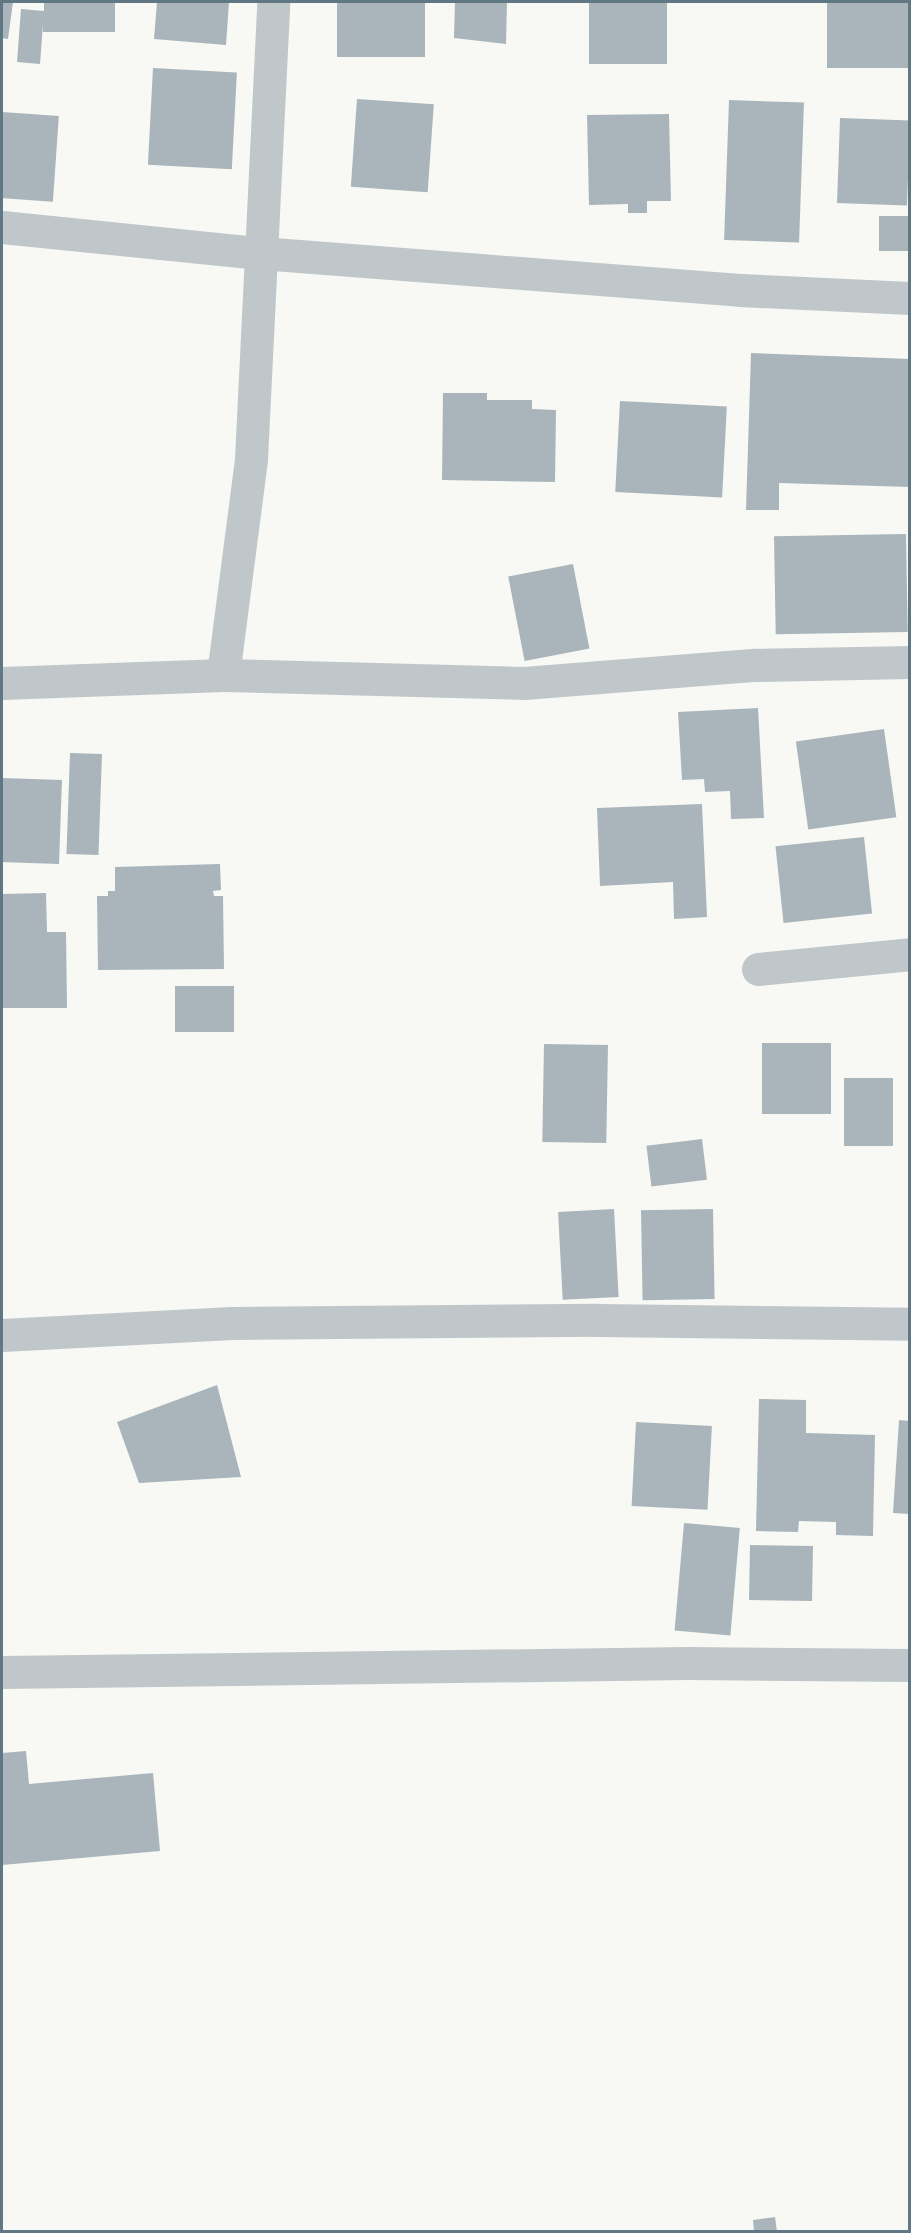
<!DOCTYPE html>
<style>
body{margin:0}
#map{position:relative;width:911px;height:2233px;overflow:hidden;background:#f8f8f5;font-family:Quicksand,sans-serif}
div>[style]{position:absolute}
.building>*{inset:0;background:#a9b5ba;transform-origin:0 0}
.street>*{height:33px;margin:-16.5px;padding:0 16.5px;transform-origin:16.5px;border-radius:16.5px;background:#c0c7ca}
span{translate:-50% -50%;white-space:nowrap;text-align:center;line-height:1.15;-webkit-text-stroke:6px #fff;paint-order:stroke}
.frame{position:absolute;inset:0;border:3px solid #607883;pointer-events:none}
</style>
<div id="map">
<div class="building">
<div style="clip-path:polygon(2px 2px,13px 2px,8px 39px,2px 38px)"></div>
<div style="clip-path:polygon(44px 2px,115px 2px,115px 32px,43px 32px,43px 24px,40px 64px,17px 62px,21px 9px,44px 11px)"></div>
<div style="clip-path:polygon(157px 2px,229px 2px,226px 45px,154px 39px)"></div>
<div style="left:337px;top:2px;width:88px;height:55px"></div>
<div style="clip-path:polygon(455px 2px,507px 2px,506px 44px,454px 38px)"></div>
<div style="left:589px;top:2px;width:78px;height:62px"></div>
<div style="left:827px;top:2px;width:83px;height:66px"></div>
<div style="left:153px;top:68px;width:84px;height:97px;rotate:3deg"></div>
<div style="left:357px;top:99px;width:77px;height:88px;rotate:4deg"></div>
<div style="left:729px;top:100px;width:75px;height:140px;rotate:2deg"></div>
<div style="left:2px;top:112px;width:57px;height:86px;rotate:4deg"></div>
<div style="clip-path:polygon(669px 114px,671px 201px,647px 201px,647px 213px,628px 213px,628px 204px,589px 205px,587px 115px)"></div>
<div style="left:840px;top:118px;width:70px;height:85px;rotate:2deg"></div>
<div style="left:910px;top:216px;width:35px;height:31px;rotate:90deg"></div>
<div style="clip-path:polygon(751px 353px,910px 359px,910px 487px,779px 483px,779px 510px,746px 510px)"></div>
<div style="clip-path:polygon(443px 393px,487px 393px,487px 400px,532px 400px,532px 409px,556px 410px,555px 482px,442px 480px)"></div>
<div style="left:620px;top:401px;width:107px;height:91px;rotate:3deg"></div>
<div style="left:906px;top:534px;width:98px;height:132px;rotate:89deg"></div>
<div style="left:573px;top:564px;width:86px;height:66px;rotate:79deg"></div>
<div style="clip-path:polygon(758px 708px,764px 818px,731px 819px,730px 791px,705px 792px,704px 779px,682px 780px,678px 712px)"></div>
<div style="left:884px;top:729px;width:89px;height:89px;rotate:82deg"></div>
<div style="left:70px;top:753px;width:32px;height:101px;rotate:2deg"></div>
<div style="left:2px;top:778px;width:60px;height:84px;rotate:2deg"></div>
<div style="clip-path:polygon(702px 804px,707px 917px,674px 919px,673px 882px,600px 886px,597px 808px)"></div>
<div style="left:864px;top:837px;width:77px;height:89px;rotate:84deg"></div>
<div style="clip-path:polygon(220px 864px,221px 890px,213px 891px,214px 896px,223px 896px,224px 969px,98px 970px,97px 896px,108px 896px,108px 891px,115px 891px,115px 867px)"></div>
<div style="clip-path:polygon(46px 893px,47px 932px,66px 932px,67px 1008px,2px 1008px,2px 894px)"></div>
<div style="left:175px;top:986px;width:59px;height:46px"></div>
<div style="left:762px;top:1043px;width:69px;height:71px"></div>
<div style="left:544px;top:1044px;width:64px;height:98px;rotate:1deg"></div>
<div style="left:844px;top:1078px;width:49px;height:68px"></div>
<div style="left:702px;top:1139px;width:41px;height:56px;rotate:83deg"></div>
<div style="left:614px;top:1209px;width:88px;height:56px;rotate:87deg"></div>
<div style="left:713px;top:1209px;width:90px;height:72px;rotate:89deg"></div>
<div style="clip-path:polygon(217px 1385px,241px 1477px,139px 1483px,117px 1422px)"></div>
<div style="clip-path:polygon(759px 1399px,806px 1400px,806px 1433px,875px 1435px,873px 1536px,836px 1535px,836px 1522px,799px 1521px,798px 1532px,756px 1531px)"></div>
<div style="clip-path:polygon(899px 1420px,910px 1421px,910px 1514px,893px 1513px)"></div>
<div style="left:636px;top:1422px;width:76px;height:84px;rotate:3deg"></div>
<div style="left:684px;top:1523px;width:56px;height:108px;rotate:5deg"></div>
<div style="left:750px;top:1545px;width:63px;height:55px;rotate:1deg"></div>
<div style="clip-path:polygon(26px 1751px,29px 1784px,153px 1773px,160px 1851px,2px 1865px,2px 1753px)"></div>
<div style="clip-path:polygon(775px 2217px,777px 2232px,754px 2232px,753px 2220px)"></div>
</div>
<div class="street">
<div style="left:2px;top:227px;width:259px;rotate:5.8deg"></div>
<div style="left:260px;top:253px;width:481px;rotate:4.4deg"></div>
<div style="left:740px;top:290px;width:170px;rotate:2.7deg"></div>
<div style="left:223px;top:675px;width:218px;rotate:-82.6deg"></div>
<div style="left:251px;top:459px;width:458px;rotate:-87.2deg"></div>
<div style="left:2px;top:683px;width:221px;rotate:-2.1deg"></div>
<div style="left:223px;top:675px;width:301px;rotate:1.5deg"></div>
<div style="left:524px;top:683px;width:232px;rotate:-4.5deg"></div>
<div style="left:755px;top:665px;width:155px;rotate:-1.1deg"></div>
<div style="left:758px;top:969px;width:153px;rotate:-5.6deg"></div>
<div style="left:2px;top:1335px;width:230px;rotate:-3deg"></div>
<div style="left:232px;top:1323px;width:365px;rotate:-0.5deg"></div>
<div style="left:597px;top:1320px;width:313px;rotate:0.7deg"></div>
<div style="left:2px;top:1672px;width:686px;rotate:-0.75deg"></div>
<div style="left:688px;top:1663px;width:222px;rotate:0.5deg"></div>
</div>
<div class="frame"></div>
</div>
